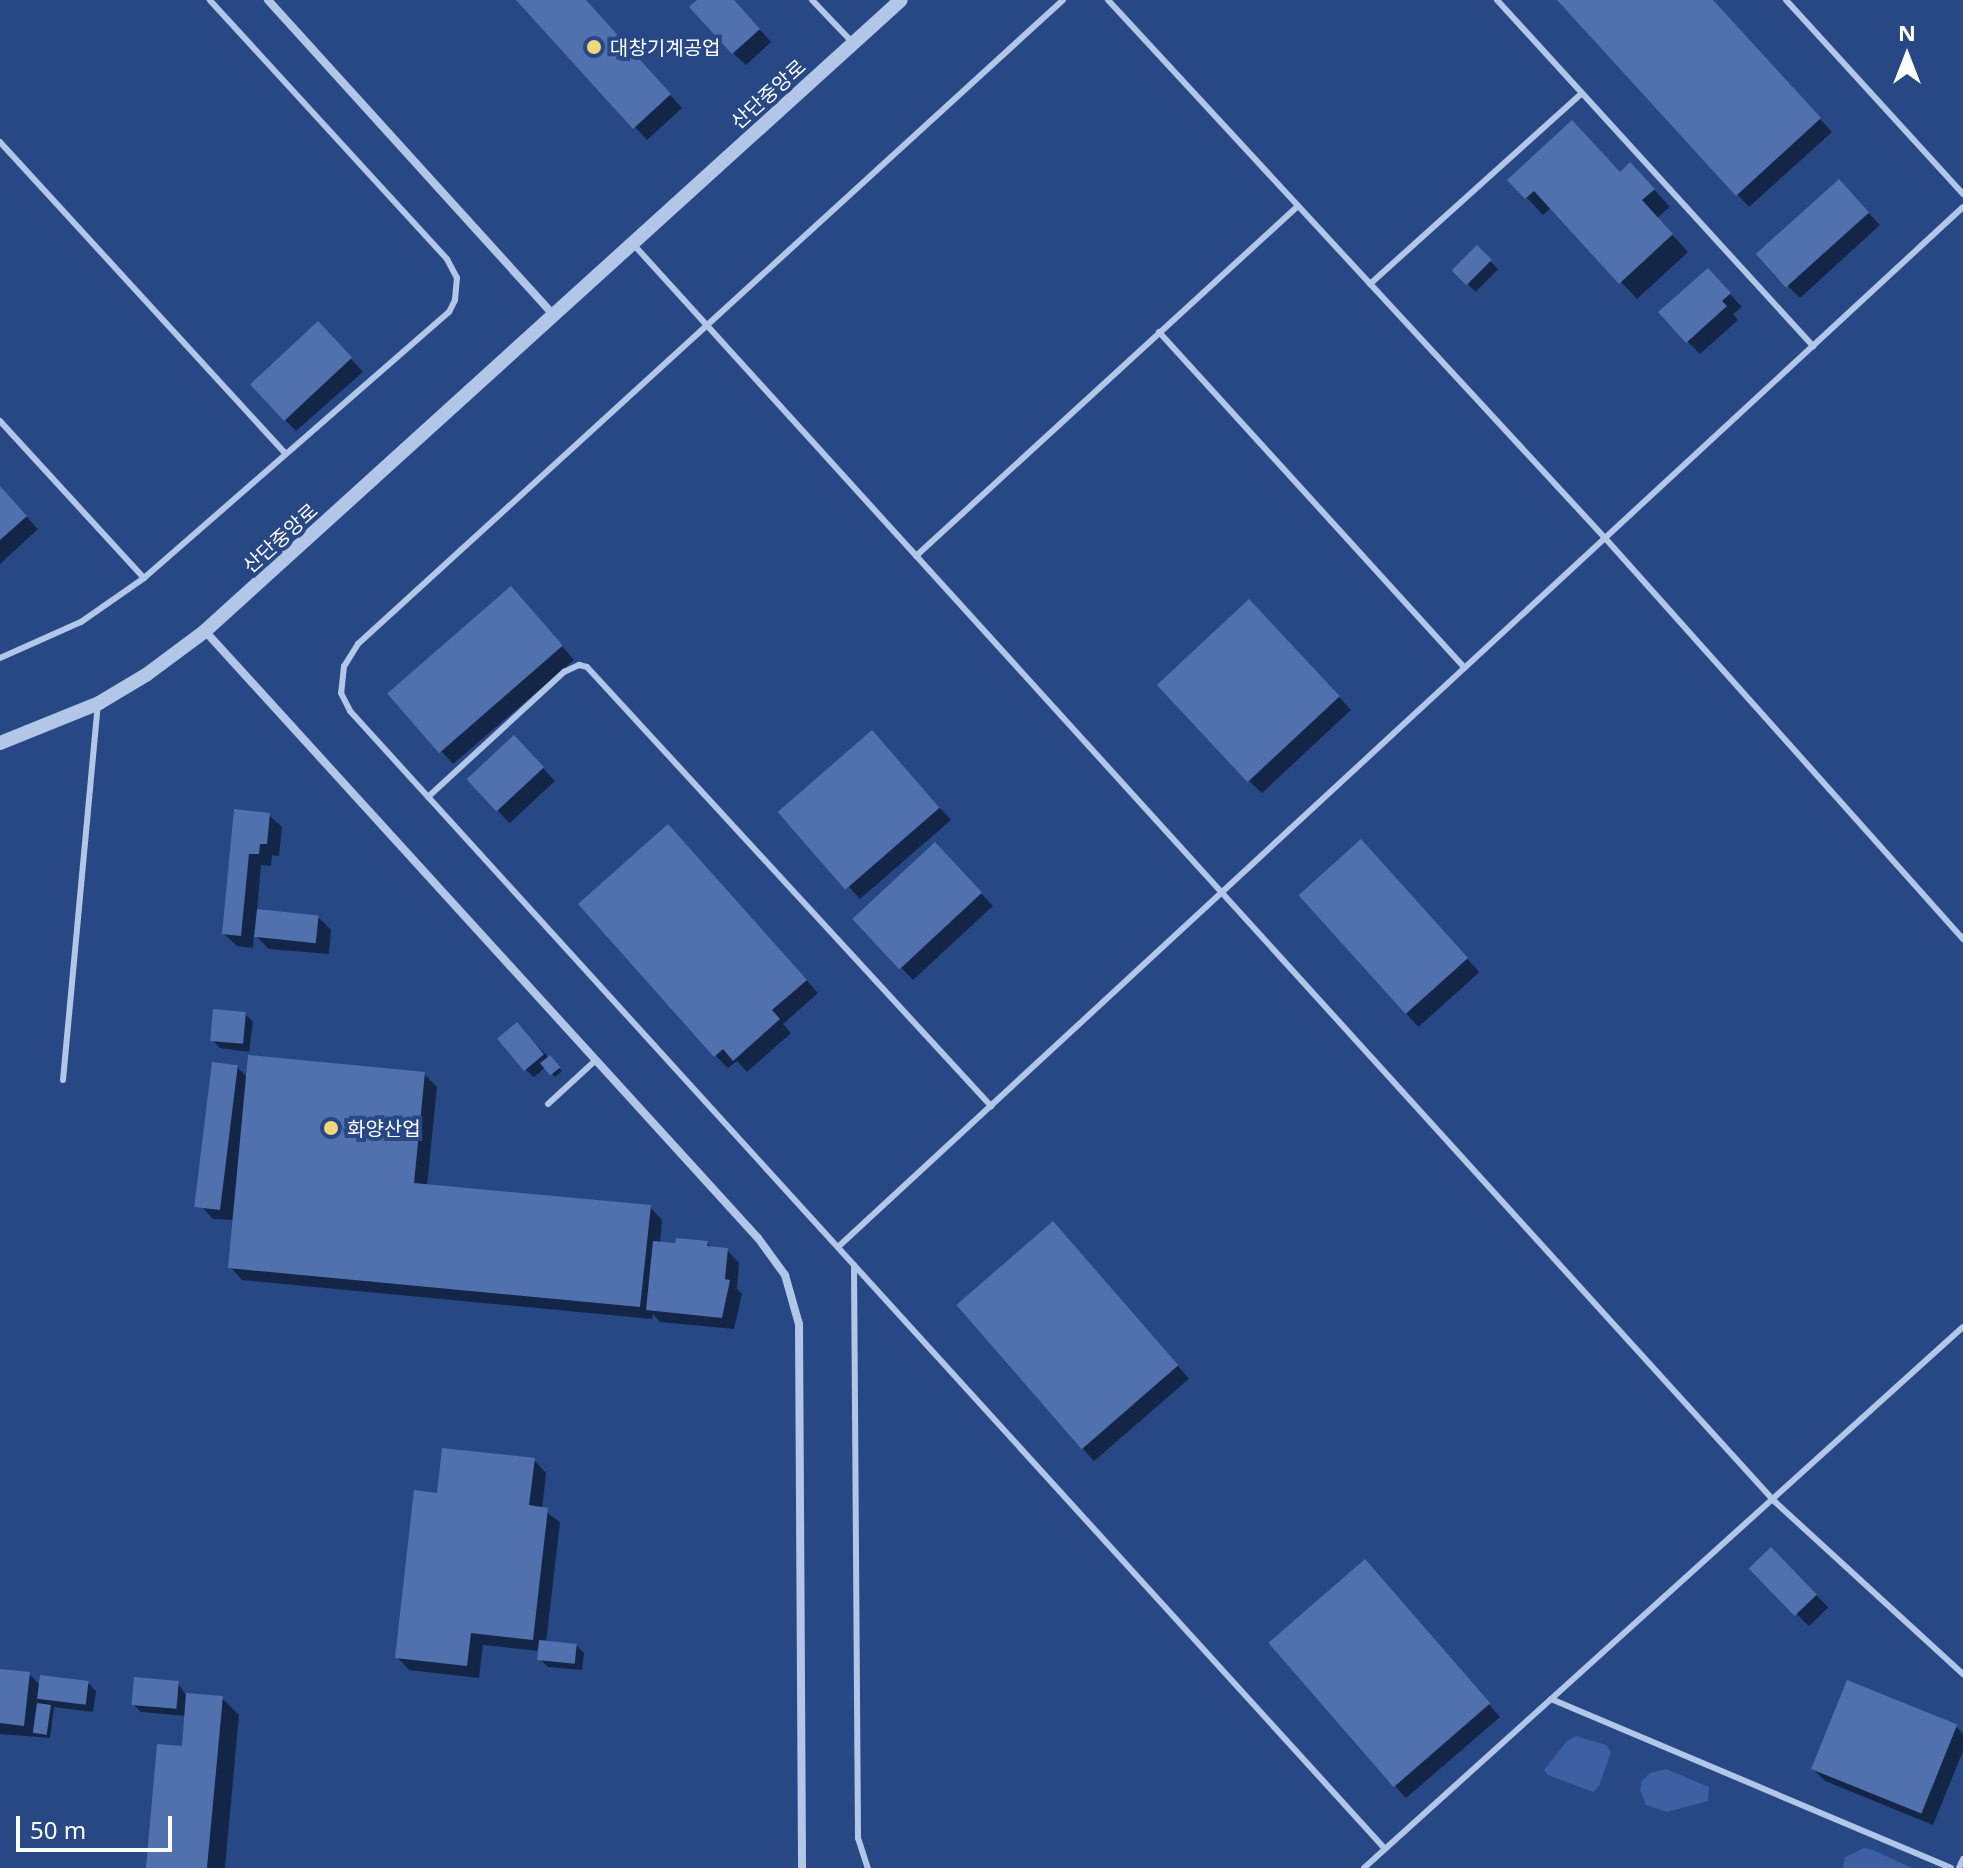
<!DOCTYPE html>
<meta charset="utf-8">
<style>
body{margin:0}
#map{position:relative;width:1963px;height:1868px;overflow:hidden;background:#274885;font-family:"Noto Sans","Noto Sans KR",sans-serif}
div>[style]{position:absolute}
.green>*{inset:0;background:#3c60a2}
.shadow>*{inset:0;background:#0007;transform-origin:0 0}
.building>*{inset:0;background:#5071ad;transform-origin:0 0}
.service>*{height:6px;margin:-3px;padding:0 3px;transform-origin:3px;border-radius:3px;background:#b2c6e8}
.minor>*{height:8px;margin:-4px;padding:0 4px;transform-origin:4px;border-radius:4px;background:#b2c6e8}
.tertiary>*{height:14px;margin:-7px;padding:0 7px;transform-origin:7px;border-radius:7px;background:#b2c6e8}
.dots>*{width:22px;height:22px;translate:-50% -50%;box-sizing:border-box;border:4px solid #274885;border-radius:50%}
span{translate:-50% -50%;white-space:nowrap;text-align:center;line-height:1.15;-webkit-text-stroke:8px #274885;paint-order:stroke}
.poi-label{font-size:20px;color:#fff}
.left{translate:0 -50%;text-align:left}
.street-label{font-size:20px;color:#fff}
.north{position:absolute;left:1867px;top:16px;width:80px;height:80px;-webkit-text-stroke:6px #274885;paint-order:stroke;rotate:0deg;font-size:22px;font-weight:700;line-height:32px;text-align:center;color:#fff}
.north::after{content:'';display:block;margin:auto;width:28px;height:36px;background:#fff;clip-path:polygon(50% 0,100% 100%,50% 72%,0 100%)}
.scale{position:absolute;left:16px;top:1816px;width:156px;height:36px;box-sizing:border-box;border:4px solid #fff;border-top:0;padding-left:10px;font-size:24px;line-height:28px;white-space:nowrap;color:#fff;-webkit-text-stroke:6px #274885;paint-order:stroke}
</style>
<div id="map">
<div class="green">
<div style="clip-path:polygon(1576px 1736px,1606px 1745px,1611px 1752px,1599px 1786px,1593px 1792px,1548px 1775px,1544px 1770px,1567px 1741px)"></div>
<div style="clip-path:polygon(1666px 1769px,1709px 1787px,1708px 1801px,1667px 1812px,1646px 1805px,1640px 1790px,1642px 1781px,1650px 1773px)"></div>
<div style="clip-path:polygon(1864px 1848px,1873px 1850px,1912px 1868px,1843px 1868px,1845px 1857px)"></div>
</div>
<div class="shadow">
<div style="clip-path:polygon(519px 0,585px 0,682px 108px,647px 140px)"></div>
<div style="clip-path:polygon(700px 0,733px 0,771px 42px,746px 65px,733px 53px)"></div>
<div style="clip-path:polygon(1559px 0,1711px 0,1832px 132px,1749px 207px)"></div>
<div style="clip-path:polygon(1510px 180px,1647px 182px,1670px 207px,1657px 218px,1688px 252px,1637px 299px,1552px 207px,1543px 215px)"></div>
<div style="clip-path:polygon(1851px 194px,1880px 225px,1800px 298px,1788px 286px)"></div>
<div style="left:1477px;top:248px;width:30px;height:32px;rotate:45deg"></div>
<div style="clip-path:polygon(1720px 283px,1742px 307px,1733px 314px,1738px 320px,1700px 354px,1687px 341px)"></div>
<div style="clip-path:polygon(330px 336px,363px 372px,296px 431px,284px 419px)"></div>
<div style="clip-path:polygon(0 488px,38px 529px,0 564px)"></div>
<div style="clip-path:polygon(523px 601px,574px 660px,453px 764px,390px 694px)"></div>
<div style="clip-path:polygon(1261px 614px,1351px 710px,1262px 793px,1249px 781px)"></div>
<div style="left:514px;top:737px;width:60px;height:62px;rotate:47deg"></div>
<div style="clip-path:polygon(884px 746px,951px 820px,860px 899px,782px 813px)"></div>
<div style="clip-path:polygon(236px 812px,269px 815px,282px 827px,279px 856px,272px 855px,271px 866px,261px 865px,257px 911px,318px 917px,331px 930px,329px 954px,269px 949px,254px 934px,253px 948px,237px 946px,224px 934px)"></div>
<div style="clip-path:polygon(681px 840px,818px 993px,783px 1024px,791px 1033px,747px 1072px,737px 1061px,728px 1068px,716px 1056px,581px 904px)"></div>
<div style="left:1373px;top:854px;width:159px;height:82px;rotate:48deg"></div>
<div style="clip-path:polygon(947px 857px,993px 906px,913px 980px,855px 919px)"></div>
<div style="clip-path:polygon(245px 1014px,253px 1022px,249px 1052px,220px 1048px,212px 1040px)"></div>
<div style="clip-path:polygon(525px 1033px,562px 1071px,555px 1077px,546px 1067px,534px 1077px,526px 1070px)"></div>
<div style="clip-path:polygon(237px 1067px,248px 1078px,424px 1074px,437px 1087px,427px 1186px,650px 1207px,662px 1220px,660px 1244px,707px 1243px,713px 1249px,727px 1250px,739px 1263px,737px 1289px,742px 1294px,734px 1329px,660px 1322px,653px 1314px,652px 1319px,242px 1280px,230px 1267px,234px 1220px,213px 1219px,201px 1206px)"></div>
<div style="left:1065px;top:1236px;width:189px;height:126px;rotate:49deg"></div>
<div style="clip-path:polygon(534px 1460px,546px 1473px,542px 1509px,560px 1522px,546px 1643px,576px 1645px,584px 1653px,582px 1670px,548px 1667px,540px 1659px,540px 1651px,483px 1645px,479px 1678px,409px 1670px,397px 1657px,439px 1495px)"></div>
<div style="left:1771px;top:1550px;width:81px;height:27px;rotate:45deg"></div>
<div style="clip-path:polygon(1377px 1574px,1500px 1717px,1406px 1798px,1394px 1785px)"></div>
<div style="clip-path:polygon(0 1671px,29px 1674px,41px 1686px,88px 1683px,96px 1691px,93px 1712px,54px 1707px,50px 1738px,0 1734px)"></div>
<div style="clip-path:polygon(178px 1683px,186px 1695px,222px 1698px,239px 1715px,225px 1868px,148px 1868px,183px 1749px,186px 1716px,141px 1712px,133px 1704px)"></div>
<div style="clip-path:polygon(1956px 1726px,1963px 1734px,1963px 1751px,1933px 1825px,1825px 1781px,1813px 1769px)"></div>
</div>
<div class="building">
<div style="clip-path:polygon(516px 0,586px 0,671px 94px,633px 129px)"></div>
<div style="clip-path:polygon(697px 0,734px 0,760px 29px,732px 54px,689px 7px)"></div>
<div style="clip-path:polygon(1557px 0,1713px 0,1821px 118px,1736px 196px)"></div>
<div style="clip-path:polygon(1572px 120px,1620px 172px,1630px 162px,1655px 189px,1642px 200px,1673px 234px,1619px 284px,1534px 191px,1525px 199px,1507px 180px)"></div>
<div style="left:1839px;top:179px;width:45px;height:112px;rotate:48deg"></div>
<div style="left:1477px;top:245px;width:21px;height:36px;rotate:45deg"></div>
<div style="clip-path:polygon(1708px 268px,1731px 293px,1722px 301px,1727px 306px,1686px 343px,1658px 312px)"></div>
<div style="left:318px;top:321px;width:50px;height:93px;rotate:47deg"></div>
<div style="clip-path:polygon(0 486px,27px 516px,0 540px)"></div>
<div style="left:511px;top:586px;width:79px;height:164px;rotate:49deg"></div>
<div style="left:1249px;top:599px;width:133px;height:126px;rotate:47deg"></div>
<div style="left:872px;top:730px;width:103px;height:125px;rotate:49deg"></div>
<div style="left:514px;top:735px;width:44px;height:65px;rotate:47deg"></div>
<div style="clip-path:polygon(234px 809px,270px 813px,267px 844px,260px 844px,259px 854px,249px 854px,241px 936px,222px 934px)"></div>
<div style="clip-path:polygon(668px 824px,807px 980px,772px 1010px,780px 1019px,733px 1061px,723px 1049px,714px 1057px,578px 904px)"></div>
<div style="left:1361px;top:839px;width:160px;height:84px;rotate:48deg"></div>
<div style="left:935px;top:842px;width:69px;height:113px;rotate:47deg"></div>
<div style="left:257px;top:909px;width:62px;height:28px;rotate:6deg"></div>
<div style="left:213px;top:1009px;width:33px;height:32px;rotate:5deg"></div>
<div style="left:517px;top:1022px;width:42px;height:26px;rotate:50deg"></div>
<div style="clip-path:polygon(248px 1055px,425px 1072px,414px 1183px,651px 1205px,640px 1307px,228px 1268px)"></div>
<div style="left:550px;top:1055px;width:16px;height:13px;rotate:50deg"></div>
<div style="left:212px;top:1062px;width:26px;height:146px;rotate:7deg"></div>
<div style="left:1053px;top:1221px;width:191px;height:128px;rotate:49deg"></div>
<div style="clip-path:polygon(676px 1238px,708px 1241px,707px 1246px,728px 1248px,725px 1279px,730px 1280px,722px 1318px,646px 1310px,653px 1241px,675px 1243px)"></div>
<div style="clip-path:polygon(442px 1448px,535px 1458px,529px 1505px,548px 1508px,533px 1640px,471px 1633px,467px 1666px,395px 1658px,414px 1490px,437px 1493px)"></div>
<div style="left:1771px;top:1547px;width:66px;height:31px;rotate:46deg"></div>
<div style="left:1365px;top:1559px;width:191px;height:128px;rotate:49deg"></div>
<div style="left:539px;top:1640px;width:38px;height:20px;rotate:6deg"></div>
<div style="clip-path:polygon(0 1669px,30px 1672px,24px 1726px,0 1723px)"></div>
<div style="left:40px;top:1675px;width:49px;height:24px;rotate:7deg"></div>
<div style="left:134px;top:1677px;width:45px;height:28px;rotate:5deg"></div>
<div style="left:1847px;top:1680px;width:119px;height:96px;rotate:22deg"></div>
<div style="clip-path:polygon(186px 1693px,223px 1696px,207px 1868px,146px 1868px,157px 1744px,182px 1746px)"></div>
<div style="left:37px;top:1703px;width:14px;height:30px;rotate:8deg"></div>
</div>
<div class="service">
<div style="left:812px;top:0;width:61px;rotate:46.3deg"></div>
<div style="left:1063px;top:0;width:955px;rotate:137.59deg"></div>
<div style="left:358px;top:644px;width:26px;rotate:122deg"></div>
<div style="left:344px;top:666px;width:27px;rotate:96deg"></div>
<div style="left:341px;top:693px;width:20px;rotate:63deg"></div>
<div style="left:350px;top:711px;width:1538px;rotate:47.71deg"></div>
<div style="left:1108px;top:0;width:732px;rotate:47.27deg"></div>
<div style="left:1605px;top:538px;width:538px;rotate:48.24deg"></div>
<div style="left:1497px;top:0;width:469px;rotate:47.6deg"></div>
<div style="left:1786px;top:0;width:263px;rotate:47.6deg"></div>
<div style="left:0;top:142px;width:423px;rotate:47.5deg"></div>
<div style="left:634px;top:245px;width:1695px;rotate:47.77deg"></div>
<div style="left:1773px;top:1500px;width:258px;rotate:42.5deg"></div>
<div style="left:1370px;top:284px;width:285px;rotate:-42deg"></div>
<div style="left:1159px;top:332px;width:454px;rotate:47.7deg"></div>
<div style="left:0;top:421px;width:213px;rotate:47.5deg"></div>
<div style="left:916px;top:556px;width:518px;rotate:-42.5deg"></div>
<div style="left:0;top:658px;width:89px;rotate:-24deg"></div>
<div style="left:81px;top:622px;width:77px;rotate:-34.9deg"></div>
<div style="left:144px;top:578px;width:405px;rotate:-41.1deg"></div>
<div style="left:449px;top:312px;width:13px;rotate:-63deg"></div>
<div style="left:455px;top:300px;width:22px;rotate:-85deg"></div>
<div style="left:457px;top:278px;width:21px;rotate:-118deg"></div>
<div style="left:447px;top:259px;width:351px;rotate:-132.5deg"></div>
<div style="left:428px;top:797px;width:185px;rotate:-42.6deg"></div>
<div style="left:564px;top:672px;width:17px;rotate:-25deg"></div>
<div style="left:579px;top:665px;width:8px;rotate:14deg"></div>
<div style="left:587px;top:667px;width:597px;rotate:47.38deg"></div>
<div style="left:63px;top:1080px;width:376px;rotate:-84.7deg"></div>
<div style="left:548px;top:1104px;width:65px;rotate:-42.5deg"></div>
<div style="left:838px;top:1247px;width:1532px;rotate:-42.75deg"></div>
<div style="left:854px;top:1265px;width:573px;rotate:89.6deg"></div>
<div style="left:858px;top:1838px;width:32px;rotate:72deg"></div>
<div style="left:1551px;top:1699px;width:434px;rotate:22.9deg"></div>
<div style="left:1364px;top:1868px;width:807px;rotate:-42.09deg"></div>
<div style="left:1959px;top:1868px;width:10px;rotate:-66deg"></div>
</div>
<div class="minor">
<div style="left:268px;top:0;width:427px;rotate:47.8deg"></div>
<div style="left:205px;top:631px;width:821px;rotate:47.67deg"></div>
<div style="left:758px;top:1238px;width:46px;rotate:53.9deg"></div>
<div style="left:785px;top:1275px;width:51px;rotate:74.1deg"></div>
<div style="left:799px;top:1324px;width:544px;rotate:89.68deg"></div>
</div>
<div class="tertiary">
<div style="left:0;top:743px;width:107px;rotate:-22deg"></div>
<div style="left:99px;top:703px;width:55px;rotate:-30.8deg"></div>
<div style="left:146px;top:675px;width:74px;rotate:-36.7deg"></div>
<div style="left:205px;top:631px;width:939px;rotate:-42.2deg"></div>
</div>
<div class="dots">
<div style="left:594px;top:47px;background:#f0d878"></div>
<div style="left:331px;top:1128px;background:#f0d878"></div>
</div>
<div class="poi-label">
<span class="left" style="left:610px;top:47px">대창기계공업</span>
<span class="left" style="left:347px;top:1128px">화양산업</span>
</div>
<div class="street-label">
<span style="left:768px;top:94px;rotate:-42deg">산단중앙로</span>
<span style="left:280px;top:538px;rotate:-42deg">산단중앙로</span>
</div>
<div class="north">N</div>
<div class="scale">50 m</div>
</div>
